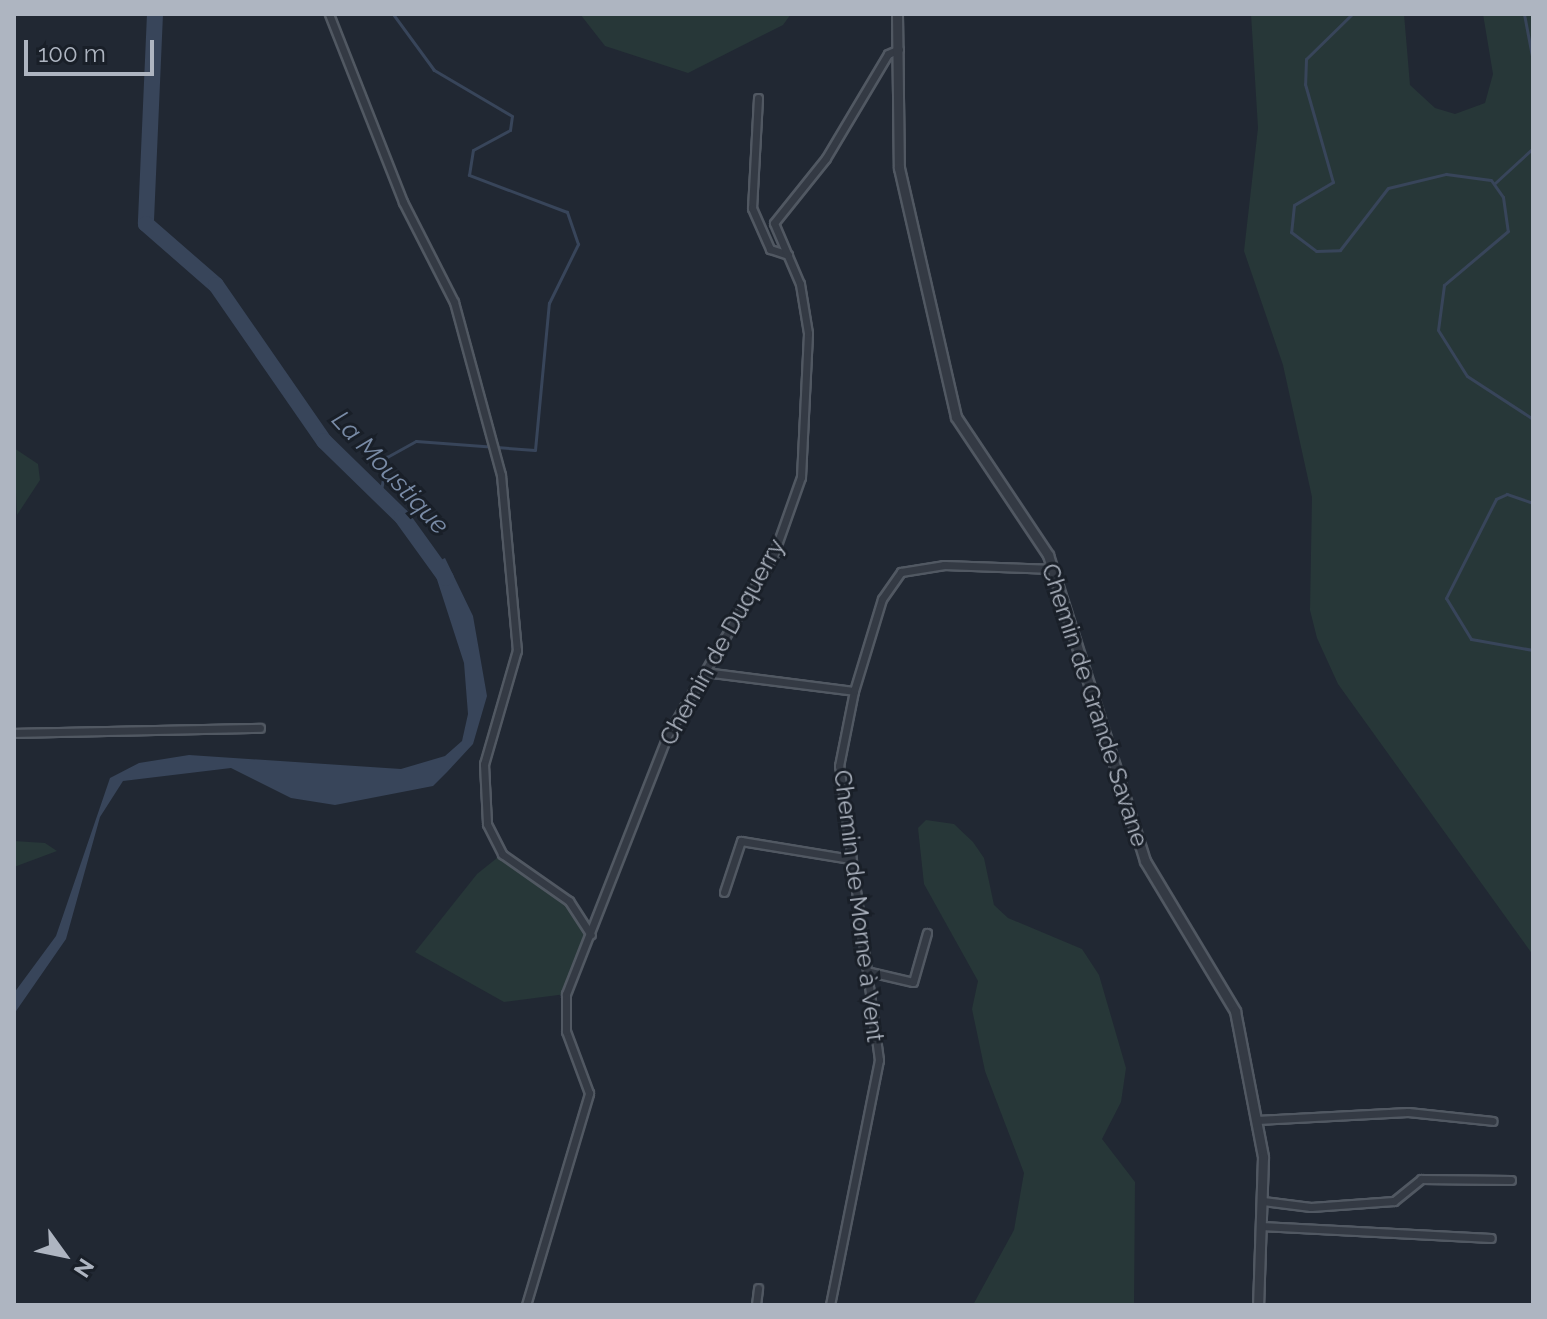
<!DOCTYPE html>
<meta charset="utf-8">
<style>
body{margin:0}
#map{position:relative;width:1547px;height:1319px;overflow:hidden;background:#212833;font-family:Raleway,sans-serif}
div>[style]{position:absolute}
.green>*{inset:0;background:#273738}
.water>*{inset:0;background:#38455a}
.stream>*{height:3px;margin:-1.5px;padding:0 1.5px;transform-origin:1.5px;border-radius:1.5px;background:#38455a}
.river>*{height:16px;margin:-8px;padding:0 8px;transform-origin:8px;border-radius:8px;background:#38455a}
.roads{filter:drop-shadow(2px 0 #515862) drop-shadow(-2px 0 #515862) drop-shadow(0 2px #515862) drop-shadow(0 -2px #515862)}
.minor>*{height:7px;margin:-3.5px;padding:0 3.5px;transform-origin:3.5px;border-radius:3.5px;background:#343a44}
.tertiary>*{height:9px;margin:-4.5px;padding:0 4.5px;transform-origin:4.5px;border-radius:4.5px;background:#343a44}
span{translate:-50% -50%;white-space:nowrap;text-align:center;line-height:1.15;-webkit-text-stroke:6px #191f28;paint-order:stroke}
.street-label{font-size:24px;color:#aeb5c1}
.water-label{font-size:26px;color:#798ba6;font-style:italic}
.frame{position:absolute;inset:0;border:16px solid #aeb5c1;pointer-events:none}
.north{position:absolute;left:24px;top:1215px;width:80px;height:80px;-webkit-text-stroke:6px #191f28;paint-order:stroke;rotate:123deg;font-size:22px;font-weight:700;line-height:32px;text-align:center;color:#aeb5c1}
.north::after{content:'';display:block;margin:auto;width:28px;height:36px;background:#aeb5c1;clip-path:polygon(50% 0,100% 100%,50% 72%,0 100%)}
.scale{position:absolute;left:24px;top:40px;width:130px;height:36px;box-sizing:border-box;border:4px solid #aeb5c1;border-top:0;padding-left:10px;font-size:24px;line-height:28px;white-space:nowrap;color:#aeb5c1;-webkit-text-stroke:6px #191f28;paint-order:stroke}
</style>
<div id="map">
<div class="green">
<div style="clip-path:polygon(580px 14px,791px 14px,783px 25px,688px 73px,605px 46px)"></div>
<div style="clip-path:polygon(1251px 14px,1404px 14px,1410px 85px,1435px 108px,1455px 114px,1485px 103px,1493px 74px,1483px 14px,1533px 14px,1533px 955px,1338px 684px,1317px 638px,1310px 610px,1312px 497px,1283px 365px,1244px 251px,1258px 128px)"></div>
<div style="clip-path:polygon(14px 448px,38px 464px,40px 480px,17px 515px)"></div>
<div style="clip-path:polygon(926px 820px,954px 824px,973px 842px,984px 858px,994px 905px,1008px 918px,1082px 949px,1099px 975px,1126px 1068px,1121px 1102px,1102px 1139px,1135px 1182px,1134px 1305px,973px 1305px,1014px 1230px,1024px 1173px,985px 1071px,972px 1009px,978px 981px,924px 884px,918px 828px)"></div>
<div style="clip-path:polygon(14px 841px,45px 843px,57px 851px,14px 867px)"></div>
<div style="clip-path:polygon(502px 854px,569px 901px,591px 935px,566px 994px,504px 1002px,415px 952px,477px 874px)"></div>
</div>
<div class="water">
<div style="clip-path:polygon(445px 558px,473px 616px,487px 696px,473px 744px,448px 771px,433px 786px,335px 805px,291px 798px,231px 768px,123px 781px,100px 817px,66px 939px,14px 1014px,14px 993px,56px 936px,110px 778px,139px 763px,189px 755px,401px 769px,445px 756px,462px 741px,468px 714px,464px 663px,432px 564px)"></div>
</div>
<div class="stream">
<div style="left:1352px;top:14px;width:64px;rotate:135.6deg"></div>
<div style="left:1306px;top:59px;width:25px;rotate:92deg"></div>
<div style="left:1305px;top:84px;width:102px;rotate:74.1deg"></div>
<div style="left:1333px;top:182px;width:45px;rotate:149.5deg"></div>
<div style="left:1294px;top:205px;width:27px;rotate:96deg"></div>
<div style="left:1291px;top:232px;width:31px;rotate:37deg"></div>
<div style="left:1316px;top:251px;width:24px;rotate:-2deg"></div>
<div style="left:1340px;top:250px;width:78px;rotate:-52.3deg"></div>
<div style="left:1388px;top:188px;width:60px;rotate:-13.6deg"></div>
<div style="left:1446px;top:174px;width:45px;rotate:7.6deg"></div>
<div style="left:1491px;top:180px;width:21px;rotate:55deg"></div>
<div style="left:1503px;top:197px;width:34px;rotate:82deg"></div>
<div style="left:1508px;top:231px;width:84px;rotate:139.8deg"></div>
<div style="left:1444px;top:285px;width:45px;rotate:97.6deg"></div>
<div style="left:1438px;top:330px;width:54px;rotate:57.8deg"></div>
<div style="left:1467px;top:376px;width:79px;rotate:33.1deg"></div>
<div style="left:1524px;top:14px;width:48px;rotate:79.2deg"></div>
<div style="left:1495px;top:183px;width:52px;rotate:-42.6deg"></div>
<div style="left:380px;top:496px;width:40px;rotate:-80deg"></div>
<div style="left:387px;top:457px;width:33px;rotate:-29deg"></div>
<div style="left:416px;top:441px;width:119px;rotate:4.3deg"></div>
<div style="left:535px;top:450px;width:148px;rotate:-84.6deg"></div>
<div style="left:549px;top:303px;width:66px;rotate:-63.8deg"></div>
<div style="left:578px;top:244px;width:34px;rotate:-109deg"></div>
<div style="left:567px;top:212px;width:105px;rotate:-159.3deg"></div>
<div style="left:469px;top:175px;width:25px;rotate:-81deg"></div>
<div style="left:473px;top:150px;width:42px;rotate:-28.4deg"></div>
<div style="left:510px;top:130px;width:14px;rotate:-82deg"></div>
<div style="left:512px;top:116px;width:91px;rotate:-149.5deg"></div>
<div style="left:434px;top:70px;width:69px;rotate:-126.2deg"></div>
<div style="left:1533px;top:503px;width:28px;rotate:-161deg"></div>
<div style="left:1507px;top:494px;width:12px;rotate:156deg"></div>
<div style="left:1496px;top:499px;width:111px;rotate:116.8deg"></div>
<div style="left:1446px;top:598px;width:48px;rotate:58.6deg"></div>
<div style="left:1471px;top:639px;width:63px;rotate:10.1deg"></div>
</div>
<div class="river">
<div style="left:155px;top:14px;width:210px;rotate:92.5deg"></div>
<div style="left:146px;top:224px;width:93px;rotate:41.1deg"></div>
<div style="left:216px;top:285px;width:190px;rotate:55.3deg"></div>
<div style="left:324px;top:441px;width:109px;rotate:44.3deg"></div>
<div style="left:402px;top:517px;width:75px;rotate:54.2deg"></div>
</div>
<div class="roads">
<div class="minor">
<div style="left:329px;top:14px;width:202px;rotate:68.5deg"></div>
<div style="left:403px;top:202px;width:112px;rotate:63deg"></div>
<div style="left:454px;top:302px;width:179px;rotate:74.8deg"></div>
<div style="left:501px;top:475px;width:176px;rotate:84.8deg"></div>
<div style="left:517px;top:650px;width:119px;rotate:106.1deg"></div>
<div style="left:484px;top:764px;width:60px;rotate:87.1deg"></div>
<div style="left:487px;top:824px;width:34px;rotate:63deg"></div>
<div style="left:502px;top:854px;width:82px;rotate:35deg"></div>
<div style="left:569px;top:901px;width:40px;rotate:57.1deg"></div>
<div style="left:758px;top:98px;width:110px;rotate:93.1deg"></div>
<div style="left:752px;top:208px;width:45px;rotate:66.3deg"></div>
<div style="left:770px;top:249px;width:19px;rotate:18deg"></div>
<div style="left:704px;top:672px;width:151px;rotate:7.2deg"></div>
<div style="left:14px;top:733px;width:246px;rotate:-1.2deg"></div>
<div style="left:724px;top:892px;width:54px;rotate:-71.6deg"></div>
<div style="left:741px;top:841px;width:111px;rotate:9.3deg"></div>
<div style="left:870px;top:972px;width:44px;rotate:13.1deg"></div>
<div style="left:913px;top:982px;width:51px;rotate:-74.1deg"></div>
<div style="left:1257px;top:1120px;width:151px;rotate:-3deg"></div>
<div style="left:1408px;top:1112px;width:85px;rotate:6deg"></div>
<div style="left:1263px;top:1201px;width:48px;rotate:7.1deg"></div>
<div style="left:1311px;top:1207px;width:83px;rotate:-4.1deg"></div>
<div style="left:1394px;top:1201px;width:35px;rotate:-39deg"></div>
<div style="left:1421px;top:1179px;width:90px;rotate:0.6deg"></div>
<div style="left:1261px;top:1226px;width:230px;rotate:3deg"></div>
<div style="left:526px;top:1305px;width:221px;rotate:-73.4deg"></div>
<div style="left:589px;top:1093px;width:66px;rotate:-110.4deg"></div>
<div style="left:566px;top:1031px;width:37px;rotate:-90deg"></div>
<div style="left:566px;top:994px;width:279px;rotate:-68.6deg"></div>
<div style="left:668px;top:734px;width:207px;rotate:-59.5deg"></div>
<div style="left:773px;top:556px;width:84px;rotate:-70.5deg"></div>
<div style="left:801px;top:477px;width:144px;rotate:-87.2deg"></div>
<div style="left:808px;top:333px;width:50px;rotate:-99.3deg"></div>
<div style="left:800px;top:284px;width:66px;rotate:-113.1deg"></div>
<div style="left:774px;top:223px;width:83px;rotate:-51.3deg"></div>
<div style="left:826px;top:158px;width:121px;rotate:-59.2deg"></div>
<div style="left:888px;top:54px;width:12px;rotate:-24deg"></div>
<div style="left:756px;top:1305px;width:17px;rotate:-83deg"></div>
<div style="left:830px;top:1305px;width:250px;rotate:-78.7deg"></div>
<div style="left:879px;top:1060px;width:297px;rotate:-97.7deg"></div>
<div style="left:839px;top:766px;width:76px;rotate:-78.7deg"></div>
<div style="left:854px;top:691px;width:96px;rotate:-73.1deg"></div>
<div style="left:882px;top:599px;width:33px;rotate:-55deg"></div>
<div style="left:901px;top:572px;width:44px;rotate:-9.2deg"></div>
<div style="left:944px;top:565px;width:110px;rotate:2.1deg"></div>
</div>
<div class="tertiary">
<div style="left:897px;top:14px;width:154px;rotate:89.3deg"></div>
<div style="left:899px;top:168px;width:255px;rotate:77.1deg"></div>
<div style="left:956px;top:417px;width:166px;rotate:56.3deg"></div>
<div style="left:1048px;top:555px;width:321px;rotate:72.4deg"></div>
<div style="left:1145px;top:861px;width:175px;rotate:59deg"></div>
<div style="left:1235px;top:1011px;width:149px;rotate:79.1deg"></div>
<div style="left:1263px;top:1157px;width:148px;rotate:91.9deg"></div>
</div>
</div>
<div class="street-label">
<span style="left:722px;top:642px;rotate:-61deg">Chemin de Duquerry</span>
<span style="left:1095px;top:705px;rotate:72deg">Chemin de Grande Savane</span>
<span style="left:859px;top:906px;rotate:83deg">Chemin de Morne à Vent</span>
</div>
<div class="water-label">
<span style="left:390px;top:473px;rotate:47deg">La Moustique</span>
</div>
<div class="frame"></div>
<div class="north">N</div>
<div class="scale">100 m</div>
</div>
